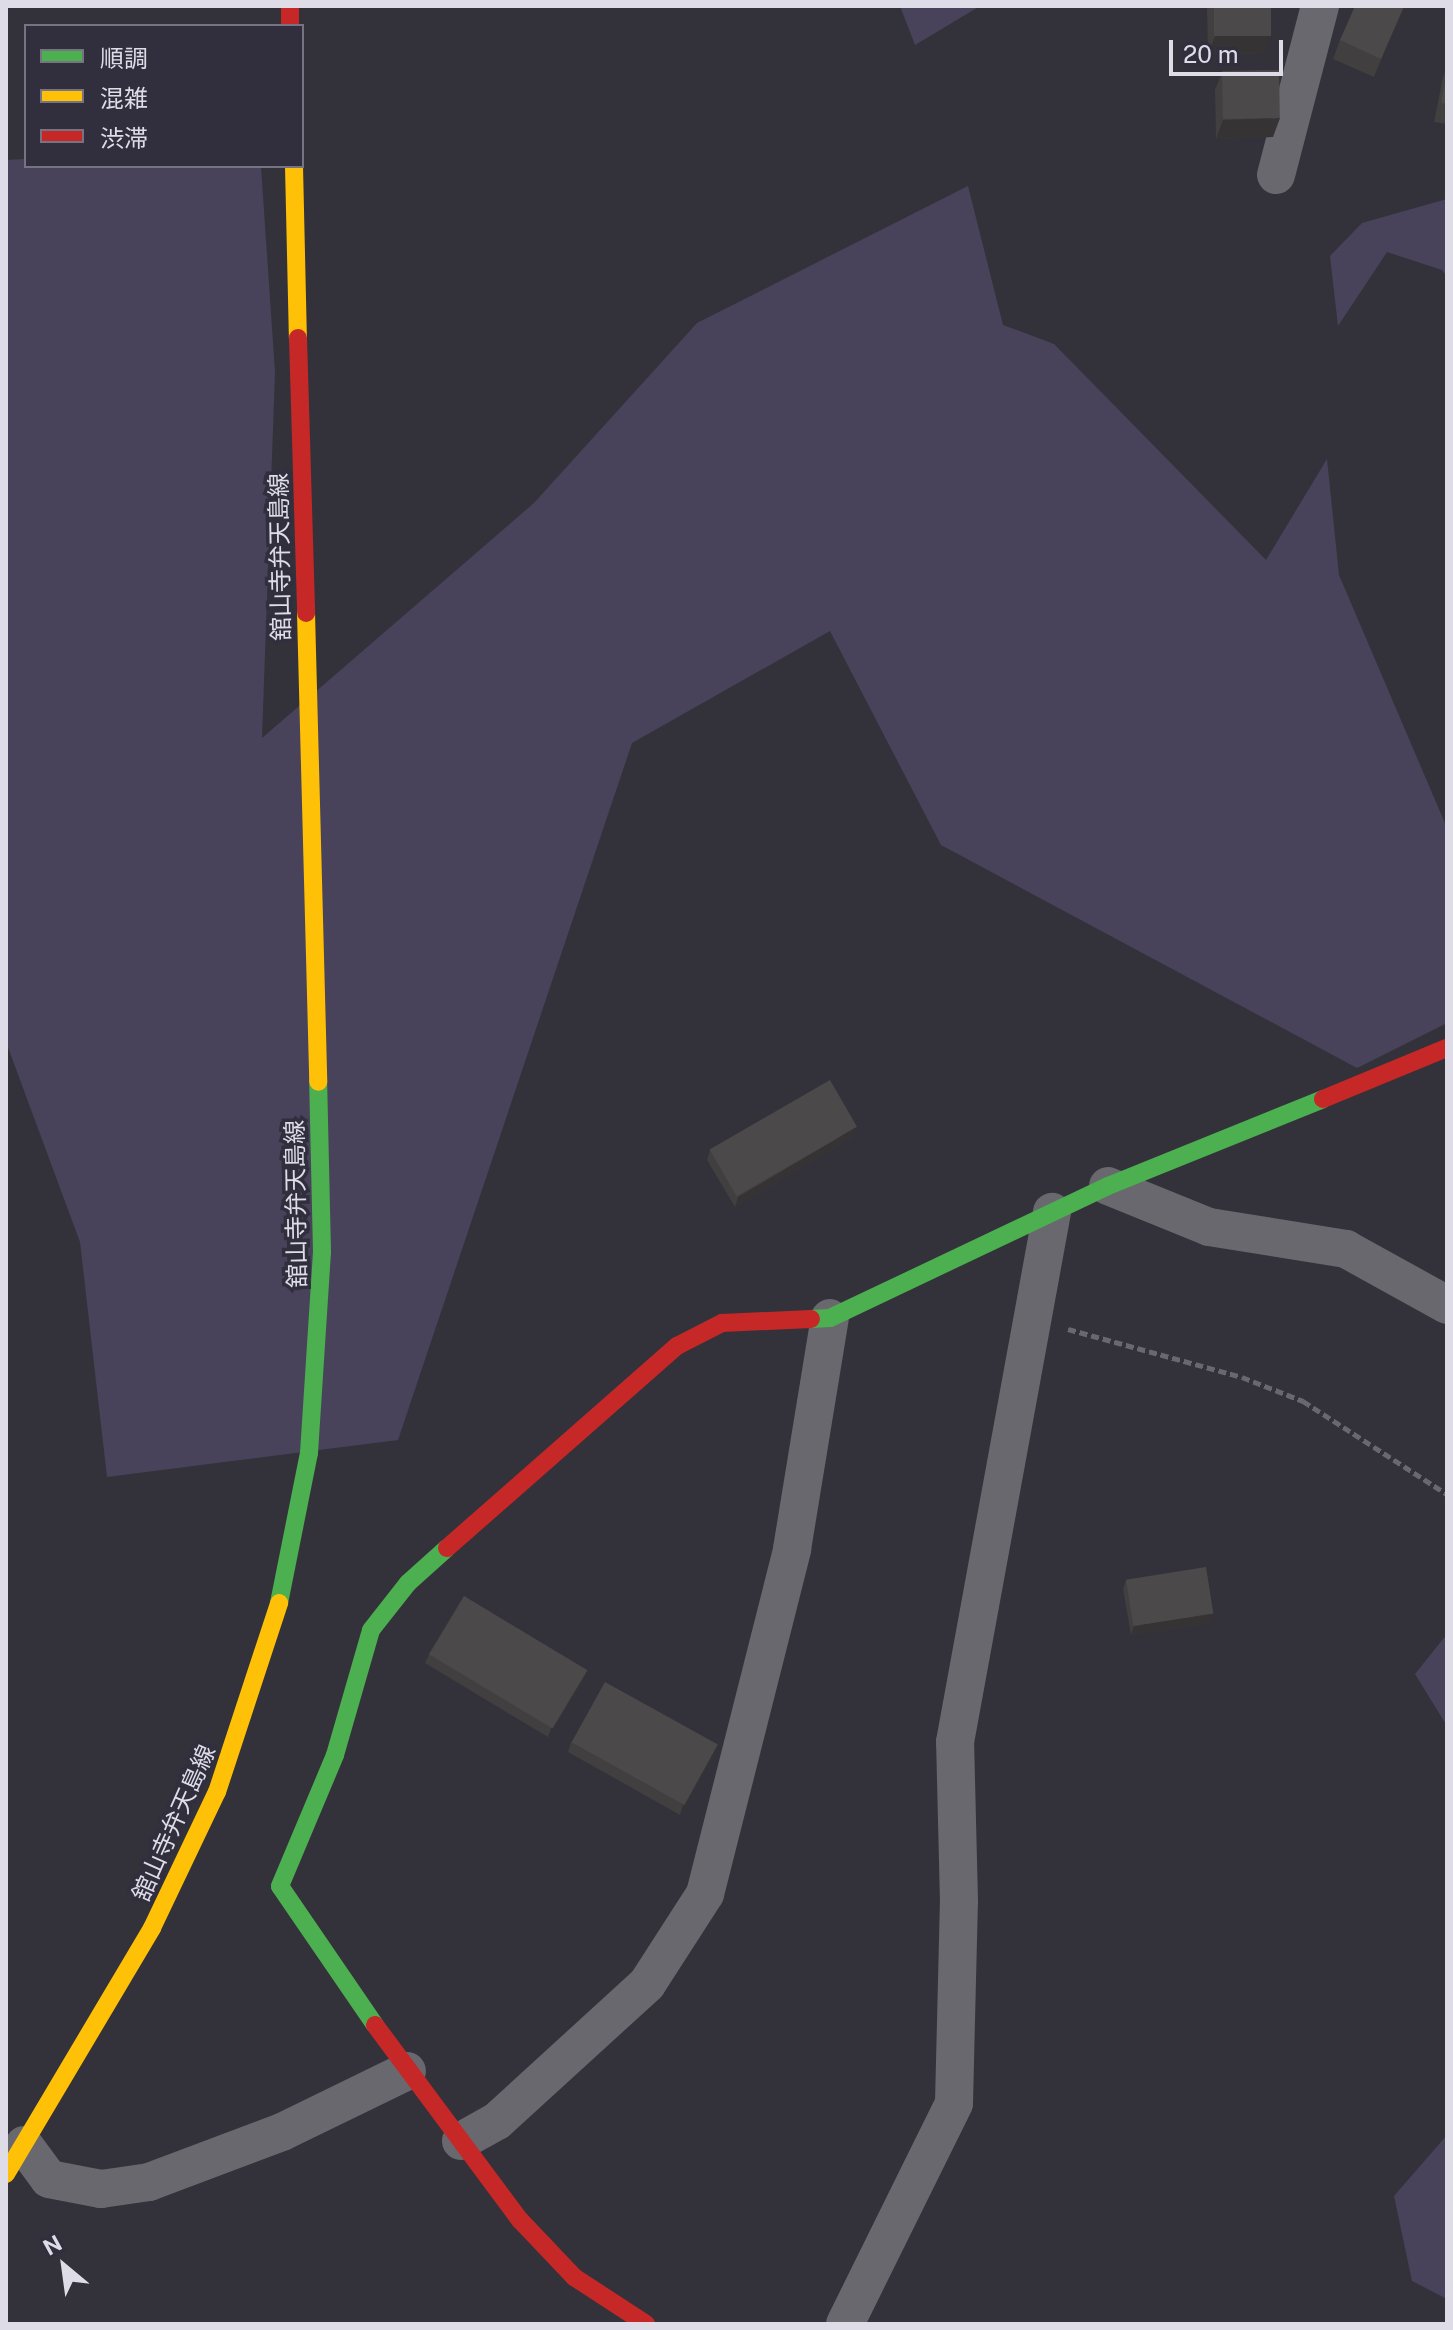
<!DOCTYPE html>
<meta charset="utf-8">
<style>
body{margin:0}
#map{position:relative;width:1453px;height:2330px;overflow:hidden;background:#33323a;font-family:"Public Sans","Noto Sans JP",sans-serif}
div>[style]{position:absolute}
.green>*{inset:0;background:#48435a}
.path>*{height:5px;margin-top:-2.5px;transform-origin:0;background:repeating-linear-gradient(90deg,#69686e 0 8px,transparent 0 12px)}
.street>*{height:38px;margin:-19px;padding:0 19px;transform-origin:19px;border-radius:19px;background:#69686f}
.fast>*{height:18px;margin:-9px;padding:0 9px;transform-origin:9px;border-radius:9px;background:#4caf50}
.slow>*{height:18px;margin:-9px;padding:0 9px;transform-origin:9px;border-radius:9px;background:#ffc107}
.jam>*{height:18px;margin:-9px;padding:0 9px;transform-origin:9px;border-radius:9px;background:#c62828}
.wall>*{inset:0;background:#413f40}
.shaded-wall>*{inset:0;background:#353334}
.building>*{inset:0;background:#4c494b;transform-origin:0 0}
span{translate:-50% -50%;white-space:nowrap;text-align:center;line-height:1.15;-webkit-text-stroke:7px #312e3e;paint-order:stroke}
.street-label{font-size:24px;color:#dedde7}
.frame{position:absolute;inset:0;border:8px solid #dedde7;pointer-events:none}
.legend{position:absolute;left:24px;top:24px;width:280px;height:144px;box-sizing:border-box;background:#312e3e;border:2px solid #767482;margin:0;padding:10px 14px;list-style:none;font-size:24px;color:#dedde7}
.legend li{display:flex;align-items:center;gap:16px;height:40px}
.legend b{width:40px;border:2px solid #767482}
.north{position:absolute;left:24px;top:2226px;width:80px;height:80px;-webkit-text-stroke:6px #312e3e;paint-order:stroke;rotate:331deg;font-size:22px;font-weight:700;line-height:32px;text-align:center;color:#dedde7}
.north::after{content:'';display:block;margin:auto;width:28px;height:36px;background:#dedde7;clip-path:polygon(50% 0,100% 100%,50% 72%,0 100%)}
.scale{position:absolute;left:1169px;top:40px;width:114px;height:36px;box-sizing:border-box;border:4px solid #dedde7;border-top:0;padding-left:10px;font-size:24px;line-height:28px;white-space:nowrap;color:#dedde7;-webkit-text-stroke:6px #312e3e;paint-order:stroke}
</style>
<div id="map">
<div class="green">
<div style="clip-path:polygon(900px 6px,980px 6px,915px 45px)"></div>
<div style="clip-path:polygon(26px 159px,26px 166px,261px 167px,275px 372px,262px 738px,534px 503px,697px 323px,968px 186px,1003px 325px,1054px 344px,1266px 560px,1327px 459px,1339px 575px,1447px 828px,1447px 1023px,1357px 1068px,941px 845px,830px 631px,632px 743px,398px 1440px,107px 1477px,80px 1242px,6px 1042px,6px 160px)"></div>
<div style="clip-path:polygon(1447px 199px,1447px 277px,1442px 270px,1387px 252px,1338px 326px,1330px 256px,1362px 223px)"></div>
<div style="clip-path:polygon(1447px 1634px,1447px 1726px,1415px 1674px)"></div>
<div style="clip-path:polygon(1447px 2135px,1447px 2299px,1412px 2281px,1394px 2196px)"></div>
</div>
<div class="path">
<div style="left:1068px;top:1329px;width:180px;rotate:15.4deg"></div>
<div style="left:1242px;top:1377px;width:66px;rotate:21.5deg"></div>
<div style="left:1303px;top:1401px;width:171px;rotate:32.9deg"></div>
</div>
<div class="street">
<div style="left:1276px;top:175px;width:175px;rotate:-75.4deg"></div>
<div style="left:1108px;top:1186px;width:109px;rotate:22.1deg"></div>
<div style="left:1209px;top:1227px;width:139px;rotate:9.1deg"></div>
<div style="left:1346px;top:1249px;width:115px;rotate:29deg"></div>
<div style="left:461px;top:2141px;width:41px;rotate:-29.1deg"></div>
<div style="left:497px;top:2121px;width:203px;rotate:-42.4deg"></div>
<div style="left:647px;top:1984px;width:107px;rotate:-57.2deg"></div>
<div style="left:705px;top:1894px;width:356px;rotate:-75.8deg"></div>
<div style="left:792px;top:1549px;width:234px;rotate:-80.7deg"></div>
<div style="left:24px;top:2145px;width:42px;rotate:53.7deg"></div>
<div style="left:49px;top:2179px;width:53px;rotate:10.9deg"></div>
<div style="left:101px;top:2189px;width:49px;rotate:-8.3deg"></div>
<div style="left:149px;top:2182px;width:142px;rotate:-20.6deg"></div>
<div style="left:282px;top:2132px;width:139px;rotate:-26deg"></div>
<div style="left:845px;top:2324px;width:246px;rotate:-63.7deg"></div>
<div style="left:954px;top:2103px;width:201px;rotate:-88.6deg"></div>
<div style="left:959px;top:1902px;width:160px;rotate:-91.4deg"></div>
<div style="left:955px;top:1742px;width:539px;rotate:-79.63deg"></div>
</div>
<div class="fast">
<div style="left:811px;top:1319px;width:19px;rotate:-3deg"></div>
<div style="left:830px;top:1318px;width:308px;rotate:-25.4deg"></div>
<div style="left:1108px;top:1186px;width:232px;rotate:-22deg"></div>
<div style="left:279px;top:1603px;width:153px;rotate:-78.7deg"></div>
<div style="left:309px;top:1453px;width:201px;rotate:-86.3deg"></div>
<div style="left:322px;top:1252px;width:170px;rotate:-91.3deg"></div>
<div style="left:375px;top:2025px;width:168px;rotate:-124.4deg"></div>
<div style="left:280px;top:1886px;width:142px;rotate:-67.2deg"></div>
<div style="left:335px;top:1755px;width:130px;rotate:-73.9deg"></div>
<div style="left:371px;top:1630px;width:60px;rotate:-51.8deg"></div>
<div style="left:408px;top:1583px;width:52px;rotate:-41.9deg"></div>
</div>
<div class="slow">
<div style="left:294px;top:166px;width:172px;rotate:88.7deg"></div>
<div style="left:306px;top:613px;width:469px;rotate:88.5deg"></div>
<div style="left:6px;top:2174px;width:286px;rotate:-59.3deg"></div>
<div style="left:152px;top:1928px;width:151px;rotate:-64.5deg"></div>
<div style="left:217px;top:1792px;width:199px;rotate:-71.8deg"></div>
</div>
<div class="jam">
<div style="left:290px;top:6px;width:20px;rotate:90deg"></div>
<div style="left:298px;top:338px;width:275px;rotate:88.3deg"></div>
<div style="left:1323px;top:1099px;width:134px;rotate:-22.4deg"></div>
<div style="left:447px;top:1548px;width:306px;rotate:-41.3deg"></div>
<div style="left:677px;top:1346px;width:51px;rotate:-27.1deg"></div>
<div style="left:722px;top:1323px;width:89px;rotate:-2.6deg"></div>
<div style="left:375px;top:2025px;width:243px;rotate:53.4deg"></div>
<div style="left:520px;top:2220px;width:79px;rotate:46.5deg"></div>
<div style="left:574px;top:2277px;width:86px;rotate:33.1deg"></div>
</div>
<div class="wall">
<div style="clip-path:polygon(1207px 6px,1271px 6px,1265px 53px,1208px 55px)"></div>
<div style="clip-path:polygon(1405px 6px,1374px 77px,1333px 59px,1340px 40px)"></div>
<div style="clip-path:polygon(1447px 67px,1447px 124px,1434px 122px,1443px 77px)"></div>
<div style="clip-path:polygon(1222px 72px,1273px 137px,1216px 139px,1215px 90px)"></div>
<div style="clip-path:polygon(854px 1136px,735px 1207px,707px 1160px,710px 1150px)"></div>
<div style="clip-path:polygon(1126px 1580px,1213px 1613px,1210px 1623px,1131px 1635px,1123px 1589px)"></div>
<div style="clip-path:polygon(429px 1654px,584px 1679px,548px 1737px,425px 1663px)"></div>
<div style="clip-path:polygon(571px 1742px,714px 1754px,680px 1815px,568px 1752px)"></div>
</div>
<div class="shaded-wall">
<div style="clip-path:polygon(1404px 6px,1405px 6px,1374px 77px,1381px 59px)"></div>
<div style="clip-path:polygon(1271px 34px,1265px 53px,1208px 55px,1215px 36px)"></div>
<div style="clip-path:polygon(1280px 118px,1273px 137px,1216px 139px,1223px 120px)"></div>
<div style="clip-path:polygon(857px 1127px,854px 1136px,735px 1207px,738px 1197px)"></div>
<div style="clip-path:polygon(1213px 1613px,1210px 1623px,1131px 1635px,1134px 1626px)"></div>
<div style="clip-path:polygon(587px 1670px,584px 1679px,548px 1737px,551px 1728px)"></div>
<div style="clip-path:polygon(718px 1744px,714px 1754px,680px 1815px,683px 1805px)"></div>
</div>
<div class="building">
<div style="left:1214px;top:6px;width:57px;height:30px"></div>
<div style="clip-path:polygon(1355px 6px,1404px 6px,1381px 59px,1340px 40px)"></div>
<div style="left:1279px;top:70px;width:48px;height:57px;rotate:89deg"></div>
<div style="clip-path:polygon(1447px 73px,1447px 104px,1441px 103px)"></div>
<div style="left:830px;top:1080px;width:54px;height:139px;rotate:60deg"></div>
<div style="left:1206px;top:1567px;width:47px;height:81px;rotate:81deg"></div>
<div style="left:464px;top:1596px;width:144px;height:68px;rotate:31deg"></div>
<div style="left:605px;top:1682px;width:129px;height:69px;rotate:29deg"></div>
</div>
<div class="street-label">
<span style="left:280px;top:557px;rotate:-91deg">舘山寺弁天島線</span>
<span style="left:296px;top:1204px;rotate:-91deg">舘山寺弁天島線</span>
<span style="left:174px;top:1823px;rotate:-66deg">舘山寺弁天島線</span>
</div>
<div class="frame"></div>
<ul class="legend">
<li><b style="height:10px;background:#4caf50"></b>順調</li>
<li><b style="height:10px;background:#ffc107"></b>混雑</li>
<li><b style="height:10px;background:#c62828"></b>渋滞</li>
</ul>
<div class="north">N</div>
<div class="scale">20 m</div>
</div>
